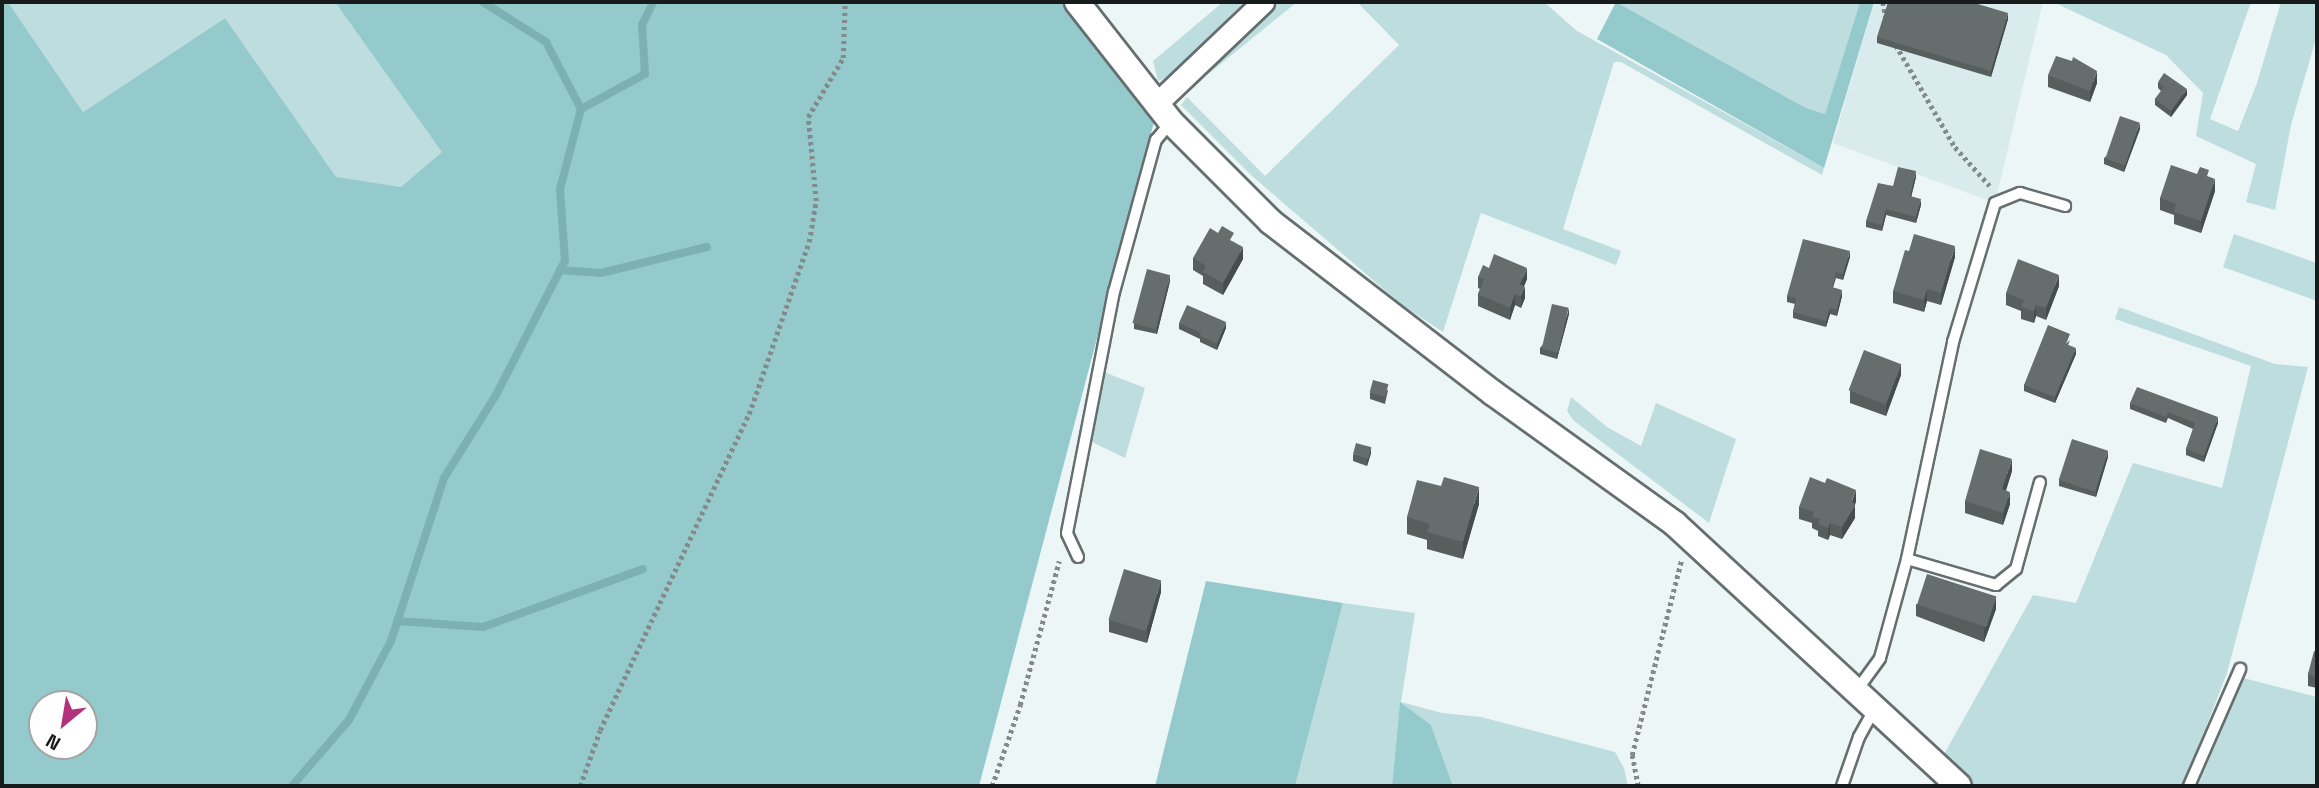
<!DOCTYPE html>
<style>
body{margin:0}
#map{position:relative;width:2319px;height:788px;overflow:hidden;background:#edf6f6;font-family:"Space Grotesk",sans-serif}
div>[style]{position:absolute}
.built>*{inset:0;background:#d9ebec}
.green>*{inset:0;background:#bddddf}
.forest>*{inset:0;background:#95cacd}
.stream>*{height:8px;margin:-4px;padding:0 4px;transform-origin:4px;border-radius:4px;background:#7cb0b3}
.path>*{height:4.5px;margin-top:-2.25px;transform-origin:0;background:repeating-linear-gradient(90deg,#848a8a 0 3.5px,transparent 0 7px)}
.roads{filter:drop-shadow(2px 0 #666e6e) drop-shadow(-2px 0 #666e6e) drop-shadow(0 2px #666e6e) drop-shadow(0 -2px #666e6e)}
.service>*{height:10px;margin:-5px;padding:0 5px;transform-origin:5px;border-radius:5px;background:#fff}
.minor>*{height:21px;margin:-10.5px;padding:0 10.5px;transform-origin:10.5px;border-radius:10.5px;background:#fff}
.tertiary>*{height:24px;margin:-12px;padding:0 12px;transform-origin:12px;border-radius:12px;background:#fff}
.wall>*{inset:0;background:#575e5e}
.shaded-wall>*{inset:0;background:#474c4c}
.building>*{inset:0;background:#656d6d;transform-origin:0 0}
span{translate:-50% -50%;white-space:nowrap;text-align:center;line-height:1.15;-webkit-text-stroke:5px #fff;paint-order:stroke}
.frame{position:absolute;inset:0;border:4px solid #181b1c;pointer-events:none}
.north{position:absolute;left:28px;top:690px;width:70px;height:70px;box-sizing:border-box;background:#fff;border:2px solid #a3a4a4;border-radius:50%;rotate:210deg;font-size:19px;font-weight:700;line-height:28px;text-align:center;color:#181b1c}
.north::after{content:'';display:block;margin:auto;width:24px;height:32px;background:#b4327c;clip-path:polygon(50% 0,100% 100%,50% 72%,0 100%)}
</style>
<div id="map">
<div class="built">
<div style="clip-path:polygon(1874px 2px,2043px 2px,1995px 203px,1833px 143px)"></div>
</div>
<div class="green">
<div style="clip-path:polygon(8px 2px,335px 2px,443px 152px,401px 187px,336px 178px,225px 18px,83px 112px)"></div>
<div style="clip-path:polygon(1223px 2px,1244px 2px,1166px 78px,1158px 81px,1153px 61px)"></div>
<div style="clip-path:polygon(1277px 2px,1297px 2px,1207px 75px,1251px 26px)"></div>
<div style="clip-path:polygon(1357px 2px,1544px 2px,1577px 31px,1824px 168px,1822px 175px,1621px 62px,1614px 62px,1563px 229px,1621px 251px,1616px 265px,1481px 213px,1443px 332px,1402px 305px,1252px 176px,1181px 105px,1187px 97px,1265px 176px,1399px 45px)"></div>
<div style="clip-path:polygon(1616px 2px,1860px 2px,1825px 114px,1806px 108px)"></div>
<div style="clip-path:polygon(2053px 2px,2251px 2px,2210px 119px,2238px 131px,2257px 83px,2281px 2px,2317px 2px,2317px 35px,2291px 125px,2275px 210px,2246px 202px,2256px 164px,2196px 136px,2203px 93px,2166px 55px)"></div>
<div style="clip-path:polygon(2234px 234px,2317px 263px,2317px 301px,2223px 267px)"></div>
<div style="clip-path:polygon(2119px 307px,2275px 364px,2308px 367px,2227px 673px,2183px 786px,1974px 786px,1943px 756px,2033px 595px,2076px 603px,2133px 463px,2222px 488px,2251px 366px,2115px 319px)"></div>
<div style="clip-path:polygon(1104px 372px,1145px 388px,1125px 458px,1092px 442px)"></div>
<div style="clip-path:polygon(1571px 397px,1607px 427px,1641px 446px,1656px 403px,1736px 439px,1709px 523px,1573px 420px,1567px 411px)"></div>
<div style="clip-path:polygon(1343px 603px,1415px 613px,1401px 702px,1442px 713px,1481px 717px,1615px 752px,1624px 768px,1628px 786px,1453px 786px,1431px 725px,1400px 703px,1392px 786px,1295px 786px)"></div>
<div style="clip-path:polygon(2243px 678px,2317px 697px,2317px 786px,2198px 786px)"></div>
</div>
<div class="forest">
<div style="clip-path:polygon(evenodd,2px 2px,8px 2px,83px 112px,225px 18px,336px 177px,401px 187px,442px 152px,335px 2px,1064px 2px,1154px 122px,979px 786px,2px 786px,2px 2px,42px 704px,84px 704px,84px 746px,42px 746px,42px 704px)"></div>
<div style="clip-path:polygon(1616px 2px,1806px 108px,1825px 114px,1860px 2px,1874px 2px,1824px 168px,1597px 39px)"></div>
<div style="clip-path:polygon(1206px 581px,1343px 603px,1295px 786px,1155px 786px)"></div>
<div style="clip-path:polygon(1400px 702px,1431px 725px,1453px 786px,1392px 786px)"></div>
</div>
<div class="stream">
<div style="left:483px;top:2px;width:75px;rotate:32.4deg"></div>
<div style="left:546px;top:42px;width:76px;rotate:62.4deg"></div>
<div style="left:560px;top:270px;width:41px;rotate:4.2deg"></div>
<div style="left:601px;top:273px;width:109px;rotate:-13.8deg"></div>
<div style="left:397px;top:621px;width:86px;rotate:4deg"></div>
<div style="left:483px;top:627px;width:170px;rotate:-19.9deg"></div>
<div style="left:292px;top:786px;width:87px;rotate:-49.2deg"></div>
<div style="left:349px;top:720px;width:89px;rotate:-62deg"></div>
<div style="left:391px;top:641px;width:171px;rotate:-72deg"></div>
<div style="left:444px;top:478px;width:98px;rotate:-57.9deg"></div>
<div style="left:496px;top:395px;width:151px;rotate:-62.8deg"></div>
<div style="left:565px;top:261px;width:72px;rotate:-94deg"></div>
<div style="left:560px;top:189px;width:83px;rotate:-75.3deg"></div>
<div style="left:581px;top:109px;width:73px;rotate:-28.7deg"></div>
<div style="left:645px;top:74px;width:49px;rotate:-93.5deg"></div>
<div style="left:642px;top:25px;width:25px;rotate:-64deg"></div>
</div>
<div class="path">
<div style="left:1883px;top:2px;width:16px;rotate:79deg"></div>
<div style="left:1896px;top:45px;width:118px;rotate:60deg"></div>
<div style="left:1955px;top:147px;width:52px;rotate:48.1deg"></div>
<div style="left:580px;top:786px;width:59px;rotate:-70.3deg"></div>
<div style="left:600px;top:730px;width:349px;rotate:-64.8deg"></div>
<div style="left:749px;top:414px;width:182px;rotate:-70.8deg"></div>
<div style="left:809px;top:242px;width:42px;rotate:-80.3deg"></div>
<div style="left:816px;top:201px;width:84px;rotate:-95.4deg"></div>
<div style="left:808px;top:117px;width:69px;rotate:-59.3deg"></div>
<div style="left:843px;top:58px;width:56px;rotate:-88deg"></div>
<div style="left:992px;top:786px;width:86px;rotate:-70.9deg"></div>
<div style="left:1020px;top:705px;width:149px;rotate:-74.8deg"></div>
<div style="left:1638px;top:786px;width:32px;rotate:-101deg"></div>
<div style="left:1632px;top:755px;width:200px;rotate:-75.8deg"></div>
</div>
<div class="roads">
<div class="service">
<div style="left:1078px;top:557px;width:26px;rotate:-115deg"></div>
<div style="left:1067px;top:533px;width:246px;rotate:-79deg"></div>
<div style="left:1114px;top:292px;width:158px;rotate:-74.6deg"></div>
<div style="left:1156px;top:140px;width:23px;rotate:-50deg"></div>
<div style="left:1907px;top:559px;width:93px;rotate:16.3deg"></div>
<div style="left:1996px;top:585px;width:26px;rotate:-39deg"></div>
<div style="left:2016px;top:569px;width:90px;rotate:-74.6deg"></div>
<div style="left:1857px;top:690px;width:39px;rotate:-54deg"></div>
<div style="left:1880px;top:658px;width:103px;rotate:-74.7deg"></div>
<div style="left:1907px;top:559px;width:222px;rotate:-78deg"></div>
<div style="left:1953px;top:342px;width:145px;rotate:-73.2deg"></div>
<div style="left:1995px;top:203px;width:27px;rotate:-22deg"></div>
<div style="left:2020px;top:193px;width:47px;rotate:16.1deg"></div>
<div style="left:1842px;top:786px;width:52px;rotate:-70.9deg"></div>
<div style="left:1859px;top:737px;width:33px;rotate:-61deg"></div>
<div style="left:2189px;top:786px;width:128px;rotate:-66.4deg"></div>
</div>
<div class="minor">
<div style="left:1156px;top:104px;width:148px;rotate:-43.6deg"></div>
</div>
<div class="tertiary">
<div style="left:1077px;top:2px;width:152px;rotate:51.9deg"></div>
<div style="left:1171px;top:122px;width:141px;rotate:45deg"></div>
<div style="left:1271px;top:222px;width:280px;rotate:37.6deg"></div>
<div style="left:1493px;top:393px;width:224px;rotate:35.7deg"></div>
<div style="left:1675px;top:524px;width:386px;rotate:42.7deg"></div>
</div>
</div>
<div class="wall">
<div style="clip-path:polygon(2008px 19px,1991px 77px,1877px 43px,1877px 37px)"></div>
<div style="clip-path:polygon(2048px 75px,2097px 83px,2090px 102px,2048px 87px)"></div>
<div style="clip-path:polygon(2158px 82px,2187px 95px,2171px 117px,2155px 105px,2155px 99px,2161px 91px,2158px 88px)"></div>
<div style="clip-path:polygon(2140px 129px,2124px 172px,2104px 164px,2104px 158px)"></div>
<div style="clip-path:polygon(1916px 177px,1911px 196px,1921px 205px,1916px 223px,1886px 215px,1882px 231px,1866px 227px,1866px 221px,1893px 186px)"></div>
<div style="clip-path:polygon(2209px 177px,2215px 191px,2201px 233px,2174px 224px,2174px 215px,2160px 210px,2160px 198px)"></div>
<div style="clip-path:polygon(1234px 242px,1243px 259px,1223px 295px,1203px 284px,1203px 276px,1193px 270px,1193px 258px)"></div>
<div style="clip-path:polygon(1850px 257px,1843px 280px,1836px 278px,1833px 288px,1842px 296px,1837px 316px,1830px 314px,1826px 327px,1793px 318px,1793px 312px,1795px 304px,1787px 302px,1787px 296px)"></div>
<div style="clip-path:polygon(1955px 257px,1941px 305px,1927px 301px,1924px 312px,1893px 303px,1893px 291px)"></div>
<div style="clip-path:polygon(1489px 268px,1527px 279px,1524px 286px,1525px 298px,1521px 308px,1515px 305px,1510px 320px,1478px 306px,1478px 294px,1480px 289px,1478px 288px,1478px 277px)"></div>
<div style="clip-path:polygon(1170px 281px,1157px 334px,1134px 329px,1134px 323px)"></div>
<div style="clip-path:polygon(2059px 286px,2046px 320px,2036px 316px,2034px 323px,2021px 319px,2021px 311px,2006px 305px,2006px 293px)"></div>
<div style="clip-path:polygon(1569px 314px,1557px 359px,1540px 354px,1540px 348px)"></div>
<div style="clip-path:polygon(1179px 323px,1226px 328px,1217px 350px,1200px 342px,1200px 339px,1179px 329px)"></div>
<div style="clip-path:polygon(2070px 340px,2068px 345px,2076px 354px,2055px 403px,2024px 391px,2024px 385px)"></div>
<div style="clip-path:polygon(1901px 375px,1886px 416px,1850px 403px,1850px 391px)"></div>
<div style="clip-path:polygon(1388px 390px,1385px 404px,1370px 399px,1370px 393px)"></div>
<div style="clip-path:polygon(2130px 403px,2218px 423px,2204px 462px,2186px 455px,2186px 449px,2193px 429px,2168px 418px,2166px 423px,2130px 409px)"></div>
<div style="clip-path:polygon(1371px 453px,1367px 466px,1353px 461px,1353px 455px)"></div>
<div style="clip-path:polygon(2108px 457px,2096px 497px,2059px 486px,2059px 480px)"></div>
<div style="clip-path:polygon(2012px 471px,2006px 491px,2010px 504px,2003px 525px,1965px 513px,1965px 501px)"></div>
<div style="clip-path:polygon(1856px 501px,1855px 505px,1855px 518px,1842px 539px,1830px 535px,1828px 540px,1818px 536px,1818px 531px,1812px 528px,1812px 523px,1799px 519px,1799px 507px)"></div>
<div style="clip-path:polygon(1479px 504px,1463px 559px,1427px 549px,1427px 540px,1407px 534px,1407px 517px)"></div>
<div style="clip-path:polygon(1161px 592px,1147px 643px,1109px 632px,1109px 620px)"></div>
<div style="clip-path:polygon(1916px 604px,1996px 609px,1984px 642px,1916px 616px)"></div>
<div style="clip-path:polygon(2317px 652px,2317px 688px,2308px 686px,2308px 674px)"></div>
</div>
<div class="shaded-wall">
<div style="clip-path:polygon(2008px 13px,2008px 19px,1991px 77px,1991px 71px)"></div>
<div style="clip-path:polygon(2097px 71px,2097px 83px,2090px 102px,2090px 91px)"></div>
<div style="clip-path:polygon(2187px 89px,2187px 95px,2171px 117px,2171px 111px)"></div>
<div style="clip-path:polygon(2140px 123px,2140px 129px,2124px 172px,2124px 166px)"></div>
<div style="clip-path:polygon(1916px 171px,1916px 177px,1910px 202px,1910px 196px)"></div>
<div style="clip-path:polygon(2215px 179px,2215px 191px,2201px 233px,2201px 221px)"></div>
<div style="clip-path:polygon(1921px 199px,1921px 205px,1916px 223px,1916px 217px)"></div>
<div style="clip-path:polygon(1886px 209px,1886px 215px,1882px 231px,1882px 225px)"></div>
<div style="clip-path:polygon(1955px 246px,1955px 257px,1941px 305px,1941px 293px)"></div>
<div style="clip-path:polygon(1243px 247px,1243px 259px,1223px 295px,1223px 283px)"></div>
<div style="clip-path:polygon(1850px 251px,1850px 257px,1843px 280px,1843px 274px)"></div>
<div style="clip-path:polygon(1527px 268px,1527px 279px,1520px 296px,1520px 284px)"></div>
<div style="clip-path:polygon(1170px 275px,1170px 281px,1157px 334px,1157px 328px)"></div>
<div style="clip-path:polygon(2059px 275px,2059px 286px,2046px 320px,2046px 308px)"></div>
<div style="clip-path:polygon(1525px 287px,1525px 298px,1521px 308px,1521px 296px)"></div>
<div style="clip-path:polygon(1927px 289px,1927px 301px,1924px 312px,1924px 300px)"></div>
<div style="clip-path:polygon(1842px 290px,1842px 296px,1837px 316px,1837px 310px)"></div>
<div style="clip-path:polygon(1515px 294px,1515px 305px,1510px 320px,1510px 308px)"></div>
<div style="clip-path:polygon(2036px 305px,2036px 316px,2034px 323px,2034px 311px)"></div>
<div style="clip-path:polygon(1569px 308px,1569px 314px,1557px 359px,1557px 353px)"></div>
<div style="clip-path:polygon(1830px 308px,1830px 314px,1826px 327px,1826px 321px)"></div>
<div style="clip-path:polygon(1226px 322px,1226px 328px,1217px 350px,1217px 344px)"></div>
<div style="clip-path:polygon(2076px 348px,2076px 354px,2055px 403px,2055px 397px)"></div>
<div style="clip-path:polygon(1901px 364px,1901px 375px,1886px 416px,1886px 404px)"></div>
<div style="clip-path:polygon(2218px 417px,2218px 423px,2204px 462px,2204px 456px)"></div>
<div style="clip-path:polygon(1371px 447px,1371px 453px,1367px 466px,1367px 460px)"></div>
<div style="clip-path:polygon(2108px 451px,2108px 457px,2096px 497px,2096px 491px)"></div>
<div style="clip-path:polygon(2012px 459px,2012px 471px,2002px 501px,2002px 489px)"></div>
<div style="clip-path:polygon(1479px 487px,1479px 504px,1463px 559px,1463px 542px)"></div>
<div style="clip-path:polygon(1856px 490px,1856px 501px,1853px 510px,1855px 506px,1855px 518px,1842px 539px,1842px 527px)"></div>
<div style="clip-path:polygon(2010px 492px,2010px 504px,2003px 525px,2003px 513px)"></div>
<div style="clip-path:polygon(1830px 523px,1830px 535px,1828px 540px,1828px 528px)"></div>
<div style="clip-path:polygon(1161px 580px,1161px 592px,1147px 643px,1147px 631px)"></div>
<div style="clip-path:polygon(1996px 597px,1996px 609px,1984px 642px,1984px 630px)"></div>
</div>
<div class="building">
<div style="clip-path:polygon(1888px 2px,1971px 2px,2008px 13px,1991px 71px,1877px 37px)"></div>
<div style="clip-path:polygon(2056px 56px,2072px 61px,2073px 57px,2097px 71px,2090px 91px,2048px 75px)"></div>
<div style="clip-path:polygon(2164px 73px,2187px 89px,2171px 111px,2155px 99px,2164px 87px,2158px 82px)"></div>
<div style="left:2120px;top:116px;width:21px;height:45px;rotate:19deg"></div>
<div style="clip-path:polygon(2171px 165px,2197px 174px,2200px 167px,2209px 170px,2207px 176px,2215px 179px,2201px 221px,2174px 212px,2176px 204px,2160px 198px)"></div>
<div style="clip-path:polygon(1898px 167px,1916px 171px,1910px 196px,1921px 199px,1916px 217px,1886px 209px,1882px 225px,1866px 221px,1878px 183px,1893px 186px)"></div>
<div style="clip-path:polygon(1222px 226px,1234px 233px,1230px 240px,1243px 247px,1223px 283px,1203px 272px,1206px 266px,1193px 258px,1210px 228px,1218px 233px)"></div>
<div style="clip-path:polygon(1914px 234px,1955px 246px,1941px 293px,1927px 289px,1924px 300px,1893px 291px,1905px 250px,1909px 251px)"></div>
<div style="clip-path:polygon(1803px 239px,1850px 251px,1843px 274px,1836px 272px,1832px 287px,1842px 290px,1837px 310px,1830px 308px,1826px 321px,1793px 312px,1796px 298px,1787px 296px)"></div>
<div style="clip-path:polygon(1494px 254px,1527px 268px,1520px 284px,1525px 287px,1521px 296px,1515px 294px,1510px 308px,1478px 294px,1484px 279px,1478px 277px,1483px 265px,1489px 268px)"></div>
<div style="clip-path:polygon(2018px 259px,2059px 275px,2046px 308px,2036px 305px,2034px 311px,2021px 307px,2024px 300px,2006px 293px)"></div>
<div style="left:1147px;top:269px;width:24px;height:56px;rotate:15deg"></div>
<div style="left:1552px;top:304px;width:17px;height:46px;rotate:13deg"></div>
<div style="clip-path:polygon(1187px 305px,1226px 322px,1217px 344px,1200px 336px,1201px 333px,1179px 323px)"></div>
<div style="clip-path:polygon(2048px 325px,2070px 334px,2066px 344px,2076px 348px,2055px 397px,2024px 385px)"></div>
<div style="left:1864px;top:350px;width:40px;height:43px;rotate:21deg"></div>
<div style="left:1373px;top:380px;width:16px;height:13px;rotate:15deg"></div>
<div style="clip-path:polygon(2137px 387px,2218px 417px,2204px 456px,2186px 449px,2195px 423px,2168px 412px,2166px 417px,2130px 403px)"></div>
<div style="left:2072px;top:439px;width:38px;height:43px;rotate:18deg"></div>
<div style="left:1356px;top:443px;width:16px;height:12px;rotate:15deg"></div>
<div style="clip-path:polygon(1980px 449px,2012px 459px,2002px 489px,2010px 492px,2003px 513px,1965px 501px)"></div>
<div style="clip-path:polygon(1444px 477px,1479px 487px,1463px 542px,1427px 532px,1430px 524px,1407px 517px,1417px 480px,1441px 486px)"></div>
<div style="clip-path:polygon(1810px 477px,1825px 483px,1827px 478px,1856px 490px,1852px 500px,1855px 506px,1842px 527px,1830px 523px,1828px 528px,1818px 524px,1820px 519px,1812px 517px,1814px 512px,1799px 507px)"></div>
<div style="left:1124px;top:569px;width:39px;height:53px;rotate:17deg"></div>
<div style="left:1927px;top:574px;width:73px;height:32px;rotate:18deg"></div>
<div style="clip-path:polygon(2314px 651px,2317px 652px,2317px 677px,2308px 674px)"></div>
</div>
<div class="frame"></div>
<div class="north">N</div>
</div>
